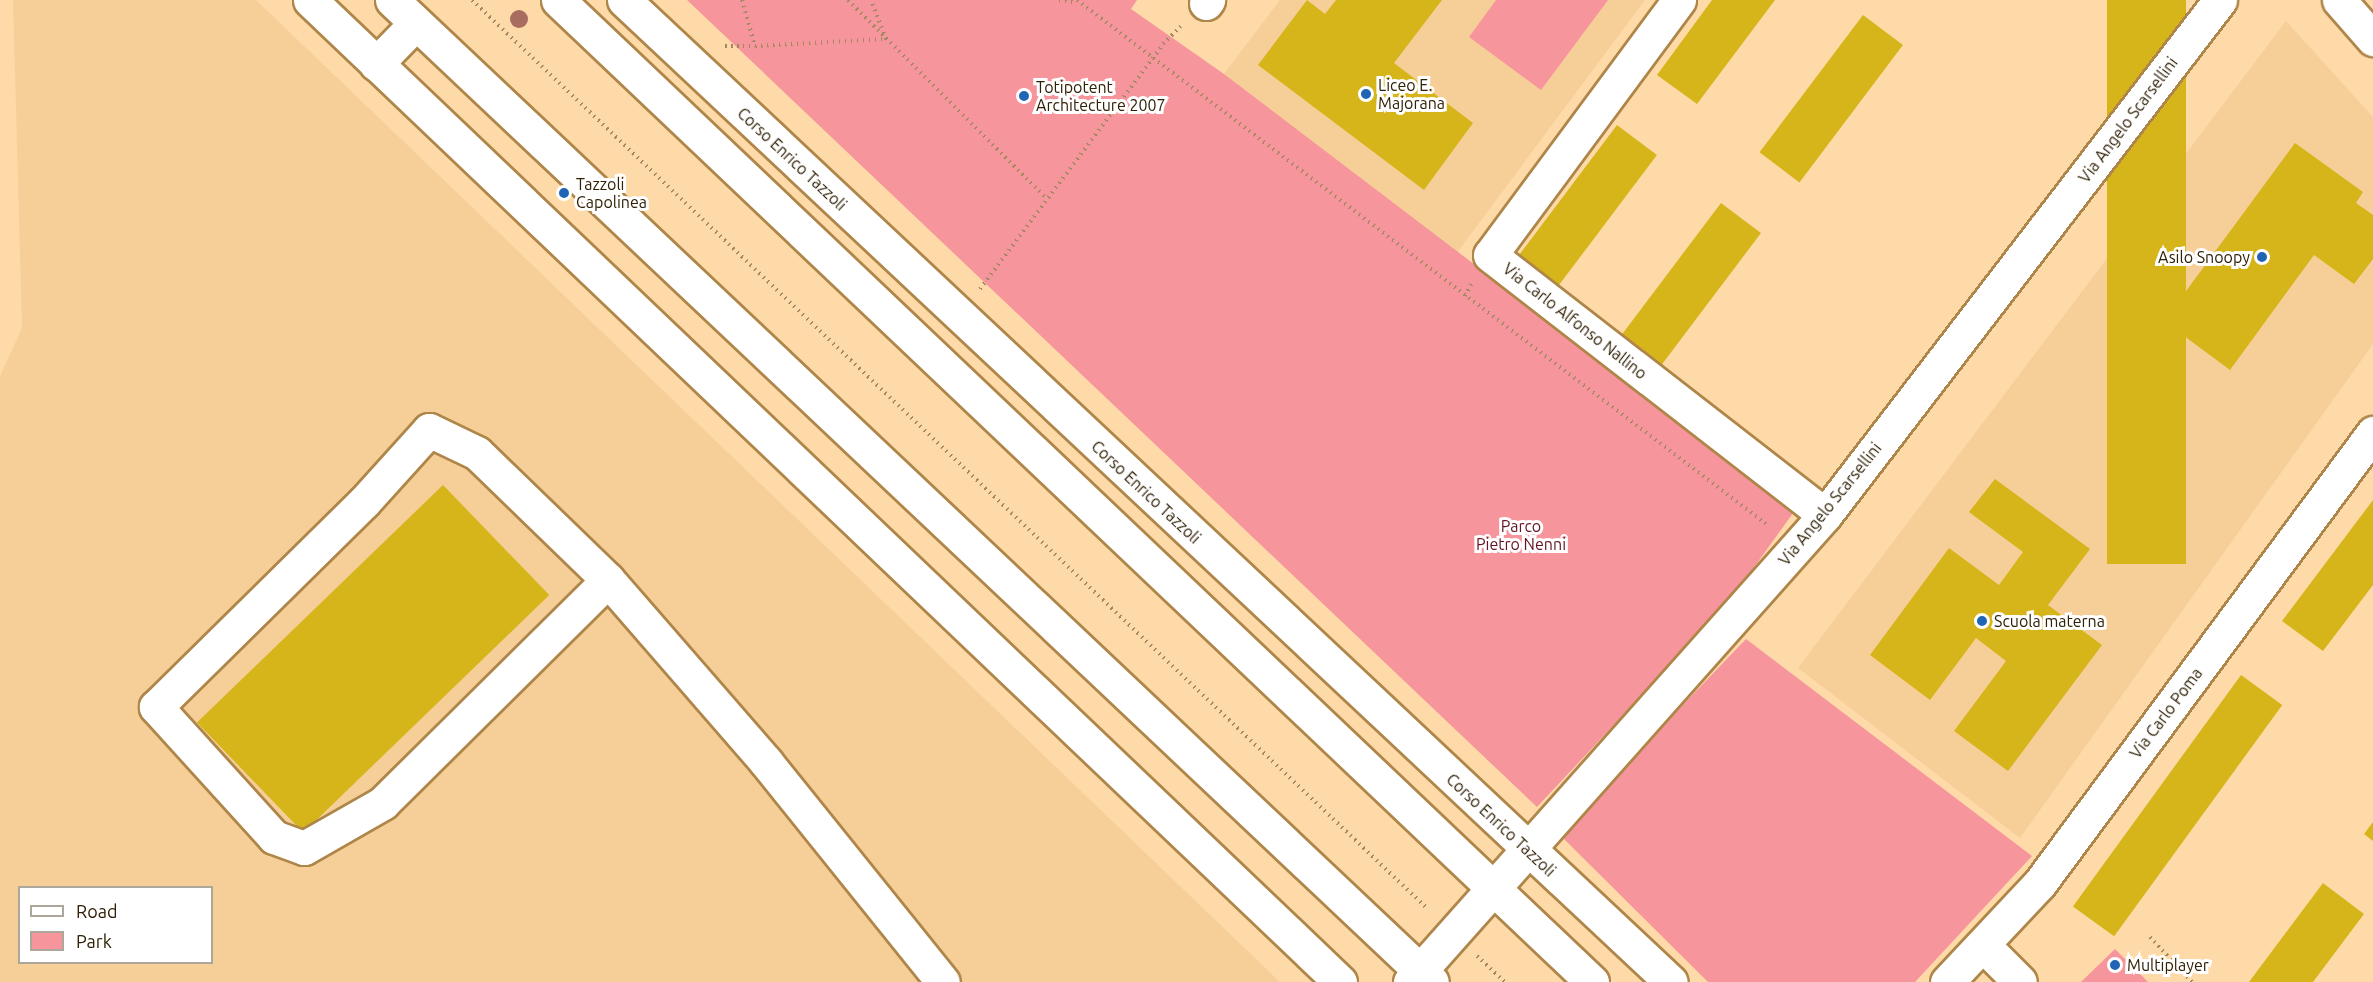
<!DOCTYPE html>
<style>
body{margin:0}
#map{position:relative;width:2373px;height:982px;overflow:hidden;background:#fedaa9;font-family:Ubuntu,sans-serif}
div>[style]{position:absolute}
.built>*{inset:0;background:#f6ce98}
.green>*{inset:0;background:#f6959c}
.building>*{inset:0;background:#d6b51b;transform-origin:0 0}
.path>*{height:4px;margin-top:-2px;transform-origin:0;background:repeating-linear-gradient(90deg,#a38861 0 1.5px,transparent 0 6px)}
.roads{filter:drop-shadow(2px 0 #af8649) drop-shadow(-2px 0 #af8649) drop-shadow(0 2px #af8649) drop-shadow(0 -2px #af8649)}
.minor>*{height:33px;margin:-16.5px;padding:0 16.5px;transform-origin:16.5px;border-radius:16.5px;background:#fff}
.trees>*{width:18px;height:18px;margin:-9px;border-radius:50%;background:#a96d5f}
.dots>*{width:16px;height:16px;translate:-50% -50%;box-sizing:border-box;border:3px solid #fff;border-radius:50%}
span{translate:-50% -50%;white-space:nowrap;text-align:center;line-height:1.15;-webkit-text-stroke:6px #fff;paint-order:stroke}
.poi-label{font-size:16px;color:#302006}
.left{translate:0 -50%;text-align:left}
.right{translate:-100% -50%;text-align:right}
.street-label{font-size:16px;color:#302006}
.park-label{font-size:16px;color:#631423}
.legend{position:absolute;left:18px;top:886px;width:195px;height:78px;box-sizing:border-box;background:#fff;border:2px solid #aca69b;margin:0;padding:8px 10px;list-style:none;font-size:18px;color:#302006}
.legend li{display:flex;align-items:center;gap:12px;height:30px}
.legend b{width:30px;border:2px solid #aca69b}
</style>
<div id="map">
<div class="built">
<div style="clip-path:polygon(evenodd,13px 0,256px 0,1280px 982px,0 982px,0 376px,22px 328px,13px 0,20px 888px,212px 888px,212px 962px,20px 962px,20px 888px)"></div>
<div style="clip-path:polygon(1280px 0,1645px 0,1456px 254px,1224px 74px)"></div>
<div style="clip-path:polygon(2286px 21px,2373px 117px,2373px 344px,2020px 838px,1798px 668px)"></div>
</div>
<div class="green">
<div style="clip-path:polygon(687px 0,1137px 0,1131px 9px,1224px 74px,1796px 509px,1729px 602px,1537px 807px)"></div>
<div style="clip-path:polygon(1496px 0,1608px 0,1541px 90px,1469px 37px)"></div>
<div style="clip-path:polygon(1746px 639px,2032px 856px,1915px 982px,1708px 982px,1559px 834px)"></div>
<div style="clip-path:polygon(2115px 949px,2148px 982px,2081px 982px)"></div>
</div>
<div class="building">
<div style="clip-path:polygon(1307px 0,1325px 14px,1336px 0,1442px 0,1394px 63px,1473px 123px,1424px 190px,1258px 65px)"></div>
<div style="clip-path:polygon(1712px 0,1775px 0,1697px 104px,1657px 75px)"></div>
<div style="left:2107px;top:0;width:79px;height:564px"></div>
<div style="left:1863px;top:15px;width:50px;height:172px;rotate:37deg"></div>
<div style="left:1617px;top:125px;width:50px;height:170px;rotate:37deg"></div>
<div style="clip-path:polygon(2295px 143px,2363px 192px,2356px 203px,2373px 215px,2373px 259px,2354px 284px,2314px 255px,2230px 370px,2164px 321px)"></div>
<div style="left:1721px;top:203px;width:50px;height:170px;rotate:37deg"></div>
<div style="clip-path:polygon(1995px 479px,2090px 549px,2048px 605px,2102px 645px,2008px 771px,1954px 731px,2006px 661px,1976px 638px,1930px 700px,1870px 655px,1949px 548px,1999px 585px,2023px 552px,1969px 512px)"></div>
<div style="left:443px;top:485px;width:153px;height:342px;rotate:46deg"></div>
<div style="clip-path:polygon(2373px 500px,2373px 585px,2323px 651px,2282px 621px)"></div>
<div style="left:2241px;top:675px;width:51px;height:286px;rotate:36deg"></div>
<div style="clip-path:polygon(2373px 822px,2373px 841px,2364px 834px)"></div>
<div style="clip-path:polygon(2323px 883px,2364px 914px,2313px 982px,2249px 982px)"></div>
</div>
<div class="path">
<div style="left:472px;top:0;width:1319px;rotate:43.56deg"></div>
<div style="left:742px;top:0;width:48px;rotate:74.2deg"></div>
<div style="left:755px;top:46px;width:131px;rotate:-3.1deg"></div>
<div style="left:886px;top:39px;width:42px;rotate:-111deg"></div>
<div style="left:848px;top:0;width:281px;rotate:45deg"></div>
<div style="left:1059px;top:0;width:18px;rotate:9deg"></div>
<div style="left:1077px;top:0;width:869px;rotate:37.24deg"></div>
<div style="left:725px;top:46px;width:30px"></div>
<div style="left:980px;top:289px;width:306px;rotate:-53.2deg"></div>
<div style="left:1163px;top:44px;width:25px;rotate:-45deg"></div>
<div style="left:1465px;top:296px;width:15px;rotate:-62deg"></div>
<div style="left:2150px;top:937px;width:62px;rotate:47deg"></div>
<div style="left:1477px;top:956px;width:38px;rotate:43deg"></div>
</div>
<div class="roads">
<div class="minor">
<div style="left:310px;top:0;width:1423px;rotate:43.63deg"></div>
<div style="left:392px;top:0;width:1430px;rotate:43.36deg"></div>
<div style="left:558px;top:0;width:1426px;rotate:43.52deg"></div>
<div style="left:624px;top:0;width:1435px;rotate:43.17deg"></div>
<div style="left:1679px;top:0;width:317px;rotate:126.5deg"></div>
<div style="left:1490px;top:255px;width:424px;rotate:37.8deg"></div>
<div style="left:2339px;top:0;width:52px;rotate:48.9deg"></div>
<div style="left:1206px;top:3px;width:4px;rotate:-56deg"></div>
<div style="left:376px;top:64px;width:57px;rotate:-45.7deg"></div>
<div style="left:608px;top:580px;width:317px;rotate:135.3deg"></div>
<div style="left:383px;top:803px;width:91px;rotate:150.3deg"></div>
<div style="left:304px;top:848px;width:32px;rotate:-160deg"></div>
<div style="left:274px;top:837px;width:176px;rotate:-132.2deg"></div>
<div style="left:156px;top:707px;width:292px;rotate:-44.6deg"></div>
<div style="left:364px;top:502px;width:97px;rotate:-47.9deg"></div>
<div style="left:429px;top:430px;width:53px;rotate:25.6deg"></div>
<div style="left:477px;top:453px;width:182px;rotate:44.1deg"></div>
<div style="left:608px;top:580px;width:241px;rotate:49deg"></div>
<div style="left:766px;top:762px;width:282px;rotate:51.2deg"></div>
<div style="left:1983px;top:945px;width:52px;rotate:45deg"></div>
<div style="left:1410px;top:982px;width:625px;rotate:-48.37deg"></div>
<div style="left:1825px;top:515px;width:649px;rotate:-52.51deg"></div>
<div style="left:1947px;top:982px;width:136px;rotate:-46.8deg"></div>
<div style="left:2040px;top:883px;width:560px;rotate:-53.5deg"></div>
</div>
</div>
<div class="trees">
<div style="left:519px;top:19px"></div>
</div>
<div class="dots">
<div style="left:1366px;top:94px;background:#1f64b5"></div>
<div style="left:1024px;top:96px;background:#1f64b5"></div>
<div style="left:564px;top:193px;background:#1f64b5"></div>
<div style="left:2262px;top:257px;background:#1f64b5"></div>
<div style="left:1982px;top:621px;background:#1f64b5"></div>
<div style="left:2115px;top:965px;background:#1f64b5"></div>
</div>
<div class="poi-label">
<span class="left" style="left:1378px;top:94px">Liceo E.<br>Majorana</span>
<span class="left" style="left:1036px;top:96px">Totipotent<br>Architecture 2007</span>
<span class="left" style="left:576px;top:193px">Tazzoli<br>Capolinea</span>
<span class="right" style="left:2250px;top:257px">Asilo Snoopy</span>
<span class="left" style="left:1994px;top:621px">Scuola materna</span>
<span class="left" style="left:2127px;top:965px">Multiplayer</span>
</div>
<div class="street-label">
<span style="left:2128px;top:120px;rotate:-53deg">Via Angelo Scarsellini</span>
<span style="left:792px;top:159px;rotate:43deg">Corso Enrico Tazzoli</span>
<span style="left:1575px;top:321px;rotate:38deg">Via Carlo Alfonso Nallino</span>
<span style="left:1146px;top:492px;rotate:43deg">Corso Enrico Tazzoli</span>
<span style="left:1830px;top:504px;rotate:-51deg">Via Angelo Scarsellini</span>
<span style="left:2166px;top:713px;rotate:-53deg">Via Carlo Poma</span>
<span style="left:1501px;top:825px;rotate:43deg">Corso Enrico Tazzoli</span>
</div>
<div class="park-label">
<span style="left:1521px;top:535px">Parco<br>Pietro Nenni</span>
</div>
<ul class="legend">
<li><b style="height:8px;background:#fff"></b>Road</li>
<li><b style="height:16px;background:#f6959c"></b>Park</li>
</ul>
</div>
